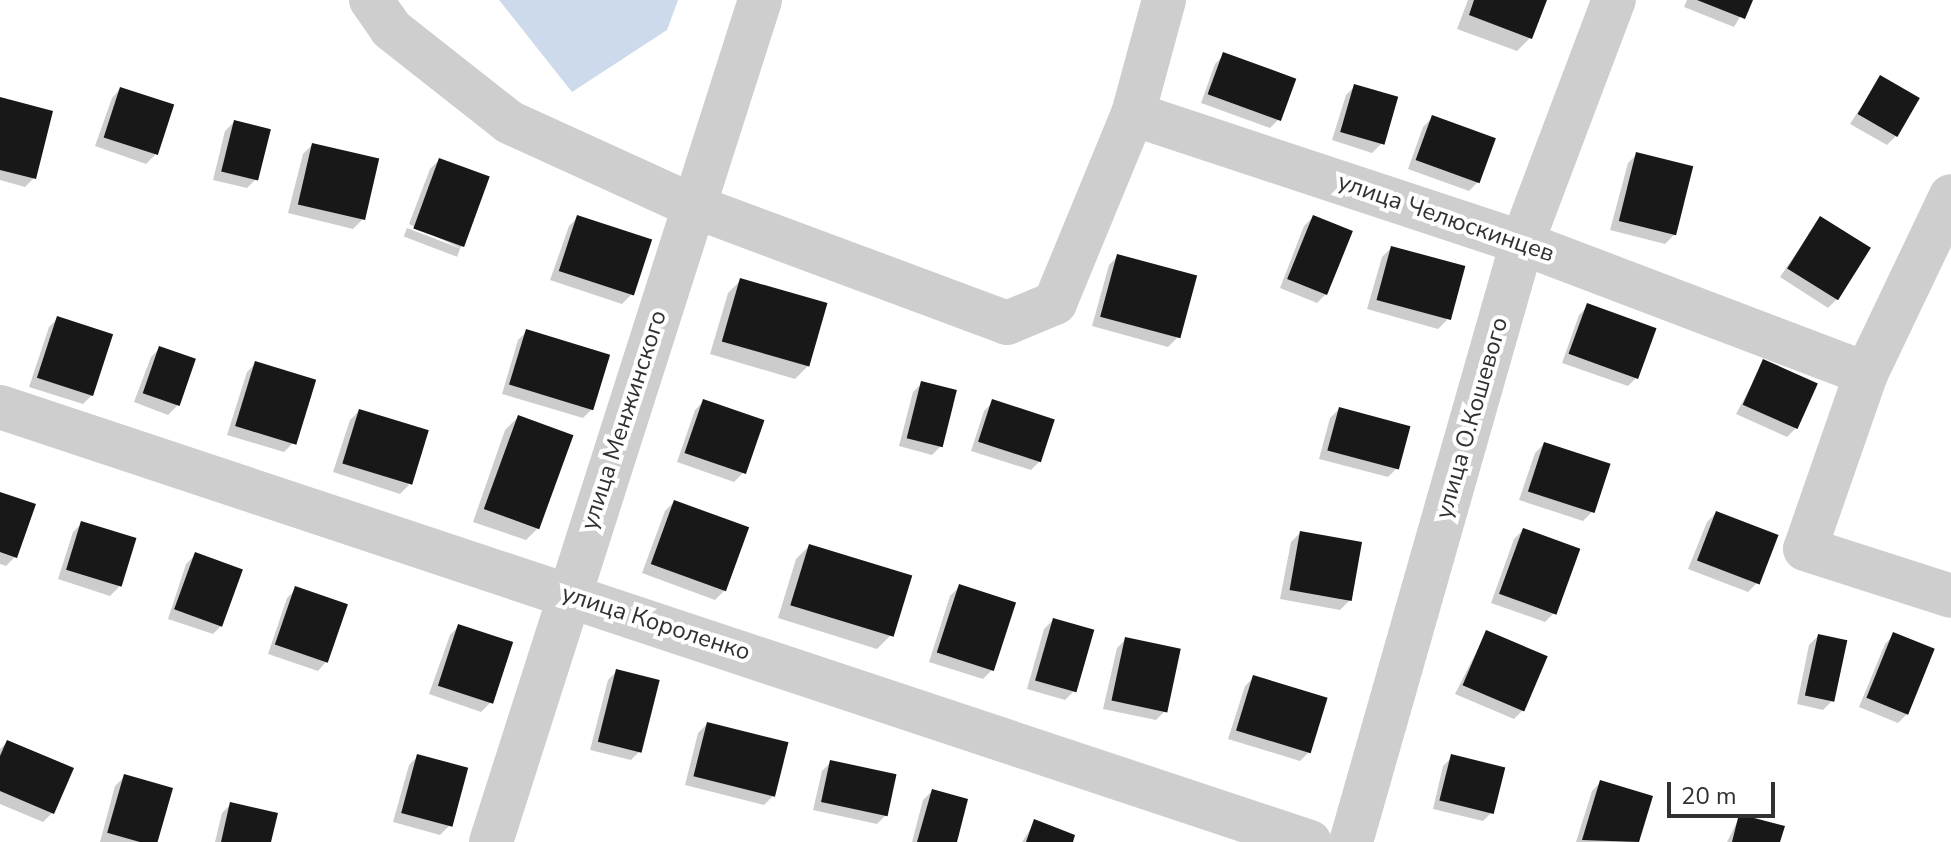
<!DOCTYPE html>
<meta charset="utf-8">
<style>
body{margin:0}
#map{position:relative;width:1951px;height:842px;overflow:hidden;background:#fff;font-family:"Nunito Sans",sans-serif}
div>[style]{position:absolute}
.water>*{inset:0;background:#cddaeb}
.shadow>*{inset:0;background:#0003;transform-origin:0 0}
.building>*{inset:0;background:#181818;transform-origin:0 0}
.minor>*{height:44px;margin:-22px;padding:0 22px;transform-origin:22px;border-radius:22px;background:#cecece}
span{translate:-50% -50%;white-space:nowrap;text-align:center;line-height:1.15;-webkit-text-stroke:8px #fff;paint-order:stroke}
.street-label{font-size:24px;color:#313131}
.scale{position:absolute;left:1667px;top:782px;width:108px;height:36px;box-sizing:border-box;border:4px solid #313131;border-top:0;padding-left:10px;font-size:24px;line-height:28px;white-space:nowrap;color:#313131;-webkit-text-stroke:6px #fff;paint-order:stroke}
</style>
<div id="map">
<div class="water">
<div style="clip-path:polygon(499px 0,678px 0,667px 30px,572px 92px)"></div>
</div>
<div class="shadow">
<div style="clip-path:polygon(1468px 0,1544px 0,1530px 38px,1517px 51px,1457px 29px)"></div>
<div style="clip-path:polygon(1687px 0,1750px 0,1734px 27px,1684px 7px)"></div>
<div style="clip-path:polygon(1224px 55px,1279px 119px,1270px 128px,1201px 103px,1215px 64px)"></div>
<div style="clip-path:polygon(1880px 78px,1896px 136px,1887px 145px,1850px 124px)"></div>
<div style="clip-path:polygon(1355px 86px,1381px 144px,1372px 153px,1332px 140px,1346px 95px)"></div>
<div style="clip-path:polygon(120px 89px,155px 155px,146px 164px,95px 146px,112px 98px)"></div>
<div style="clip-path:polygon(0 100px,34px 178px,25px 187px,0 180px)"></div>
<div style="clip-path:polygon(1432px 118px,1478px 182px,1469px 191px,1408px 169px,1423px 127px)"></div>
<div style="clip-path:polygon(234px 122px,256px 179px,247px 188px,213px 180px,225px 131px)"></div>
<div style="clip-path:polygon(312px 145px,362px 220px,353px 229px,288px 213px,303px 154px)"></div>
<div style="clip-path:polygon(1637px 154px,1674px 235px,1665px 244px,1610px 230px,1628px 163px)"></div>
<div style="clip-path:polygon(439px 160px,462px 246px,460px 248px,409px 224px,430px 169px)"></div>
<div style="clip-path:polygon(578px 217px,631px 295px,622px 304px,550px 280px,569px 226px)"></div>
<div style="clip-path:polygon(1313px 217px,1326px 294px,1317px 303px,1280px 288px,1304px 226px)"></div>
<div style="clip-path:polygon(1820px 218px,1837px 299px,1828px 308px,1780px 277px)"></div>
<div style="left:407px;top:228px;width:57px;height:9px;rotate:21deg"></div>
<div style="clip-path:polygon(1391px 248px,1447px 320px,1438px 329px,1367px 309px,1382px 257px)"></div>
<div style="clip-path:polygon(1118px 256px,1177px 338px,1168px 347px,1092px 326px,1109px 265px)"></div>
<div style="clip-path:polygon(741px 280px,808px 366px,795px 379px,710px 354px,728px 293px)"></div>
<div style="clip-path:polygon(1588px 306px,1637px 377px,1628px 386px,1562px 363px,1579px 315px)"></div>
<div style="clip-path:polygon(58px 318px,92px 395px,83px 404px,29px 387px,49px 327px)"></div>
<div style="clip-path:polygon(527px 331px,592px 409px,583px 418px,502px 394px,518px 340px)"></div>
<div style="clip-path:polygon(160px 348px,177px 406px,168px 415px,134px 402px,151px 357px)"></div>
<div style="clip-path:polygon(1764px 362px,1796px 428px,1787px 437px,1736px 414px)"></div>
<div style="clip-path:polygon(256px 363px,293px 443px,284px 452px,227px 435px,247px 372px)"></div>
<div style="clip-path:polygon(922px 383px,941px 446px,932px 455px,899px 446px,913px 392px)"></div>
<div style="clip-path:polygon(704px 401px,743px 473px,734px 482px,677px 462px,695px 410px)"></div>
<div style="clip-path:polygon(993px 402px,1040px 461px,1031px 470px,971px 451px,984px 411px)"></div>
<div style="clip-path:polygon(1339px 409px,1397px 468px,1388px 477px,1319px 459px,1330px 418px)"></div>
<div style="clip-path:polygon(359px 411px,409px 485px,400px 494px,333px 472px,350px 420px)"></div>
<div style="clip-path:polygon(518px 417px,539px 527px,526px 540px,473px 522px,505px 430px)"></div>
<div style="clip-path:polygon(1544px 444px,1592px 512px,1583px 521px,1519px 500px,1535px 453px)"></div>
<div style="clip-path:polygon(0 494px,15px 557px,6px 566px,0 564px)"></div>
<div style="clip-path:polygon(674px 502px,724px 591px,715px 600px,642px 573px,665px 511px)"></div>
<div style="clip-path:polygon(1716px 513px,1757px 583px,1748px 592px,1688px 569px,1707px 522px)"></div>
<div style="clip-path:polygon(82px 523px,119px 587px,110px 596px,58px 579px,73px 532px)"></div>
<div style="clip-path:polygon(1523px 530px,1577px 550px,1554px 613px,1545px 622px,1491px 603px,1514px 539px)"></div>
<div style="clip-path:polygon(1300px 533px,1349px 601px,1340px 610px,1280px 599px,1291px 542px)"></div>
<div style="clip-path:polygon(809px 546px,890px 636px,877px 649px,778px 618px,796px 559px)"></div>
<div style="clip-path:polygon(195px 555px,222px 625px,213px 634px,168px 619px,186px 564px)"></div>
<div style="clip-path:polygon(959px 587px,992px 670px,983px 679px,929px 662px,950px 596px)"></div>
<div style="clip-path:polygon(296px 589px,326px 662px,318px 671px,268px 654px,287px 598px)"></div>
<div style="clip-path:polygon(1053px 620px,1074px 691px,1065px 700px,1027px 689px,1044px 629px)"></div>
<div style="clip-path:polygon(459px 626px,490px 703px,481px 712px,429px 694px,450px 635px)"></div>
<div style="clip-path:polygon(1486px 633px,1523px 710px,1514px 719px,1455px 694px)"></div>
<div style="clip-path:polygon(1894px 635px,1907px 714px,1898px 723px,1859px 707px,1885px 644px)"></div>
<div style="clip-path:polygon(1818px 636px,1832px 701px,1823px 710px,1797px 704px,1809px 645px)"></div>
<div style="clip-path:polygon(1126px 639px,1165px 711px,1156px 720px,1103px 709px,1117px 648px)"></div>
<div style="clip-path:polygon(617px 671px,640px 751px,631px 760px,590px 750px,608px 680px)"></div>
<div style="clip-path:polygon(1254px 677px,1309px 752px,1300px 761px,1228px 739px,1245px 686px)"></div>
<div style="clip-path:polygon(707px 724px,773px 796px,764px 805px,685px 785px,698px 733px)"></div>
<div style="clip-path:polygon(7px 742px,52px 813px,43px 822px,0 804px,0 749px)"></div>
<div style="clip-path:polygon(418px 756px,449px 826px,440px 835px,393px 822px,409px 765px)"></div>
<div style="clip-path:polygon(1452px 757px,1492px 812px,1483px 821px,1433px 809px,1443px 766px)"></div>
<div style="clip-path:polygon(831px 762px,886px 815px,877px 824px,813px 810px,822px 771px)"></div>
<div style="clip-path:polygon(124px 777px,171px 790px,156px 842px,100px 842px,115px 786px)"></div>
<div style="clip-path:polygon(1601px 782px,1651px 797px,1637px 842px,1576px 842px,1592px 791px)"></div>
<div style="clip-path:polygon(932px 791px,954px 842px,912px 842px,923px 800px)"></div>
<div style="clip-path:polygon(231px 804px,269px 842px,215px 842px,222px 813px)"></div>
<div style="clip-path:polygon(1740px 816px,1778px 842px,1727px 842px)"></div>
<div style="clip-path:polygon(1035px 822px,1070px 842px,1022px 842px)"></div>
</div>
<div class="building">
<div style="clip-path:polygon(1474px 0,1547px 0,1532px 39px,1469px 15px)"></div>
<div style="clip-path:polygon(1697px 0,1753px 0,1745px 19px)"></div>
<div style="left:1223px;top:52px;width:78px;height:45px;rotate:20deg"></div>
<div style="left:1880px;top:75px;width:46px;height:45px;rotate:30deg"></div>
<div style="left:1354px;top:84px;width:46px;height:50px;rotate:16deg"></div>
<div style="left:120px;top:87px;width:57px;height:53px;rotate:18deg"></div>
<div style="clip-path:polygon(0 97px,53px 111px,36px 179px,0 170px)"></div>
<div style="left:1432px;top:115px;width:68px;height:48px;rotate:20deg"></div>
<div style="left:234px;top:120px;width:38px;height:53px;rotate:14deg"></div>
<div style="left:312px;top:143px;width:69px;height:63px;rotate:13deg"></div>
<div style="left:1636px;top:152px;width:59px;height:71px;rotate:14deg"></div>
<div style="left:439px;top:158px;width:54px;height:75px;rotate:20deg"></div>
<div style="left:577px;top:215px;width:79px;height:59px;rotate:18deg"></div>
<div style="left:1313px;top:215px;width:43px;height:69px;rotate:22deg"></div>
<div style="left:1820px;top:216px;width:60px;height:62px;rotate:32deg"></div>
<div style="left:1391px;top:246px;width:77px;height:56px;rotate:15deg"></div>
<div style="left:1117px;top:254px;width:83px;height:65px;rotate:15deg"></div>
<div style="left:740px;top:278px;width:91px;height:66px;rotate:16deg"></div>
<div style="left:1587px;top:303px;width:74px;height:54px;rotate:20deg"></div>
<div style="left:57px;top:316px;width:59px;height:65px;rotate:18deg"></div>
<div style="left:526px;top:329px;width:88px;height:58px;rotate:17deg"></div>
<div style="left:159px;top:346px;width:39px;height:50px;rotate:19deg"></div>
<div style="left:1763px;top:359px;width:60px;height:50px;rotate:24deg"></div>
<div style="left:255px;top:361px;width:64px;height:68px;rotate:17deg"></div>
<div style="left:921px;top:381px;width:37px;height:59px;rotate:14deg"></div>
<div style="left:703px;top:399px;width:65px;height:57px;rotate:19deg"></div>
<div style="left:992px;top:399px;width:66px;height:45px;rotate:18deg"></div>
<div style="left:1339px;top:407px;width:74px;height:45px;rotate:15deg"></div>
<div style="left:359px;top:409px;width:73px;height:57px;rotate:17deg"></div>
<div style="left:518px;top:415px;width:59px;height:100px;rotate:20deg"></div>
<div style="left:1544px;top:442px;width:70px;height:52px;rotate:18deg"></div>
<div style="clip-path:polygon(0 492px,36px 504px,17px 558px,0 552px)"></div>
<div style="left:674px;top:500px;width:80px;height:68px;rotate:20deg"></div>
<div style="left:1716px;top:511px;width:67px;height:53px;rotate:21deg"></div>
<div style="left:81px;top:521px;width:58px;height:51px;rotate:17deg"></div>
<div style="left:1523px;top:528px;width:61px;height:70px;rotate:20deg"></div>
<div style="left:1300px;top:531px;width:63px;height:60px;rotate:10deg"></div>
<div style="left:809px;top:544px;width:108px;height:64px;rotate:17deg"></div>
<div style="left:195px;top:552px;width:51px;height:61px;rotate:20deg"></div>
<div style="left:959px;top:584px;width:60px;height:72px;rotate:18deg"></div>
<div style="left:295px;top:586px;width:56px;height:62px;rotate:19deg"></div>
<div style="left:1053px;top:618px;width:43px;height:65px;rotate:16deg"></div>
<div style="left:458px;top:624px;width:58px;height:65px;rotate:18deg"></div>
<div style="left:1486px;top:630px;width:67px;height:60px;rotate:23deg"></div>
<div style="left:1893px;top:632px;width:45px;height:71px;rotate:22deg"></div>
<div style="left:1818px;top:634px;width:30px;height:63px;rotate:12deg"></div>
<div style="left:1125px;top:637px;width:57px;height:65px;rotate:12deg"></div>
<div style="left:616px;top:669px;width:45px;height:75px;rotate:14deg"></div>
<div style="left:1253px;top:675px;width:78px;height:58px;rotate:17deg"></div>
<div style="left:707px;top:722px;width:84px;height:56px;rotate:14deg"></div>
<div style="clip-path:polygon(7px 740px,74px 768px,54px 814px,0 791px,0 756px)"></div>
<div style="left:417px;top:754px;width:53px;height:61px;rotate:15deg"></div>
<div style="left:1451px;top:754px;width:56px;height:48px;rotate:14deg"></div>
<div style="left:830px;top:760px;width:68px;height:43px;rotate:12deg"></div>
<div style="left:124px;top:774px;width:51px;height:61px;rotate:16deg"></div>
<div style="clip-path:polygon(1600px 780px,1653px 796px,1639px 842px,1582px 840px)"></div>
<div style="clip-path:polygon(932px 789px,968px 799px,957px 842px,917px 842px)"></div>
<div style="clip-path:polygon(230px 802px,278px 813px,271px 842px,221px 842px)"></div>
<div style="clip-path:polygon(1739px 814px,1785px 826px,1780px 842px,1732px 842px)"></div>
<div style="clip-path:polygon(1034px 819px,1075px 835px,1073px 842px,1026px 842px)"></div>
</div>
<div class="minor">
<div style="left:371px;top:0;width:35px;rotate:55deg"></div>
<div style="left:391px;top:29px;width:150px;rotate:38.2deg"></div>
<div style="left:509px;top:122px;width:202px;rotate:24.5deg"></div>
<div style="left:693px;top:206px;width:335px;rotate:20.4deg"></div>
<div style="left:1007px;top:323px;width:52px;rotate:-22.6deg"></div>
<div style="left:1055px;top:303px;width:204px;rotate:-67.6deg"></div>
<div style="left:1164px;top:0;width:118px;rotate:105.2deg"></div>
<div style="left:1133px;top:114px;width:410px;rotate:18.3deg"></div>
<div style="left:1522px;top:243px;width:368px;rotate:20.8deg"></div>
<div style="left:1866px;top:374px;width:197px;rotate:-64.5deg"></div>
<div style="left:1866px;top:374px;width:185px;rotate:109.2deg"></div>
<div style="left:1805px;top:549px;width:153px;rotate:17.8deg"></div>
<div style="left:0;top:407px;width:1380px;rotate:18.37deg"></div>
<div style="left:491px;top:842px;width:884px;rotate:-72.28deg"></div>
<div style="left:1351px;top:842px;width:623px;rotate:-74.07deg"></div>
<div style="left:1522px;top:243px;width:260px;rotate:-69.3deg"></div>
</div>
<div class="street-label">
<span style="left:1446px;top:218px;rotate:19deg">улица Челюскинцев</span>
<span style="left:1472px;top:418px;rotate:-74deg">улица О.Кошевого</span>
<span style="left:624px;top:420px;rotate:-72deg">улица Менжинского</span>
<span style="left:656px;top:623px;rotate:18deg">улица Короленко</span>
</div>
<div class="scale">20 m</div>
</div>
